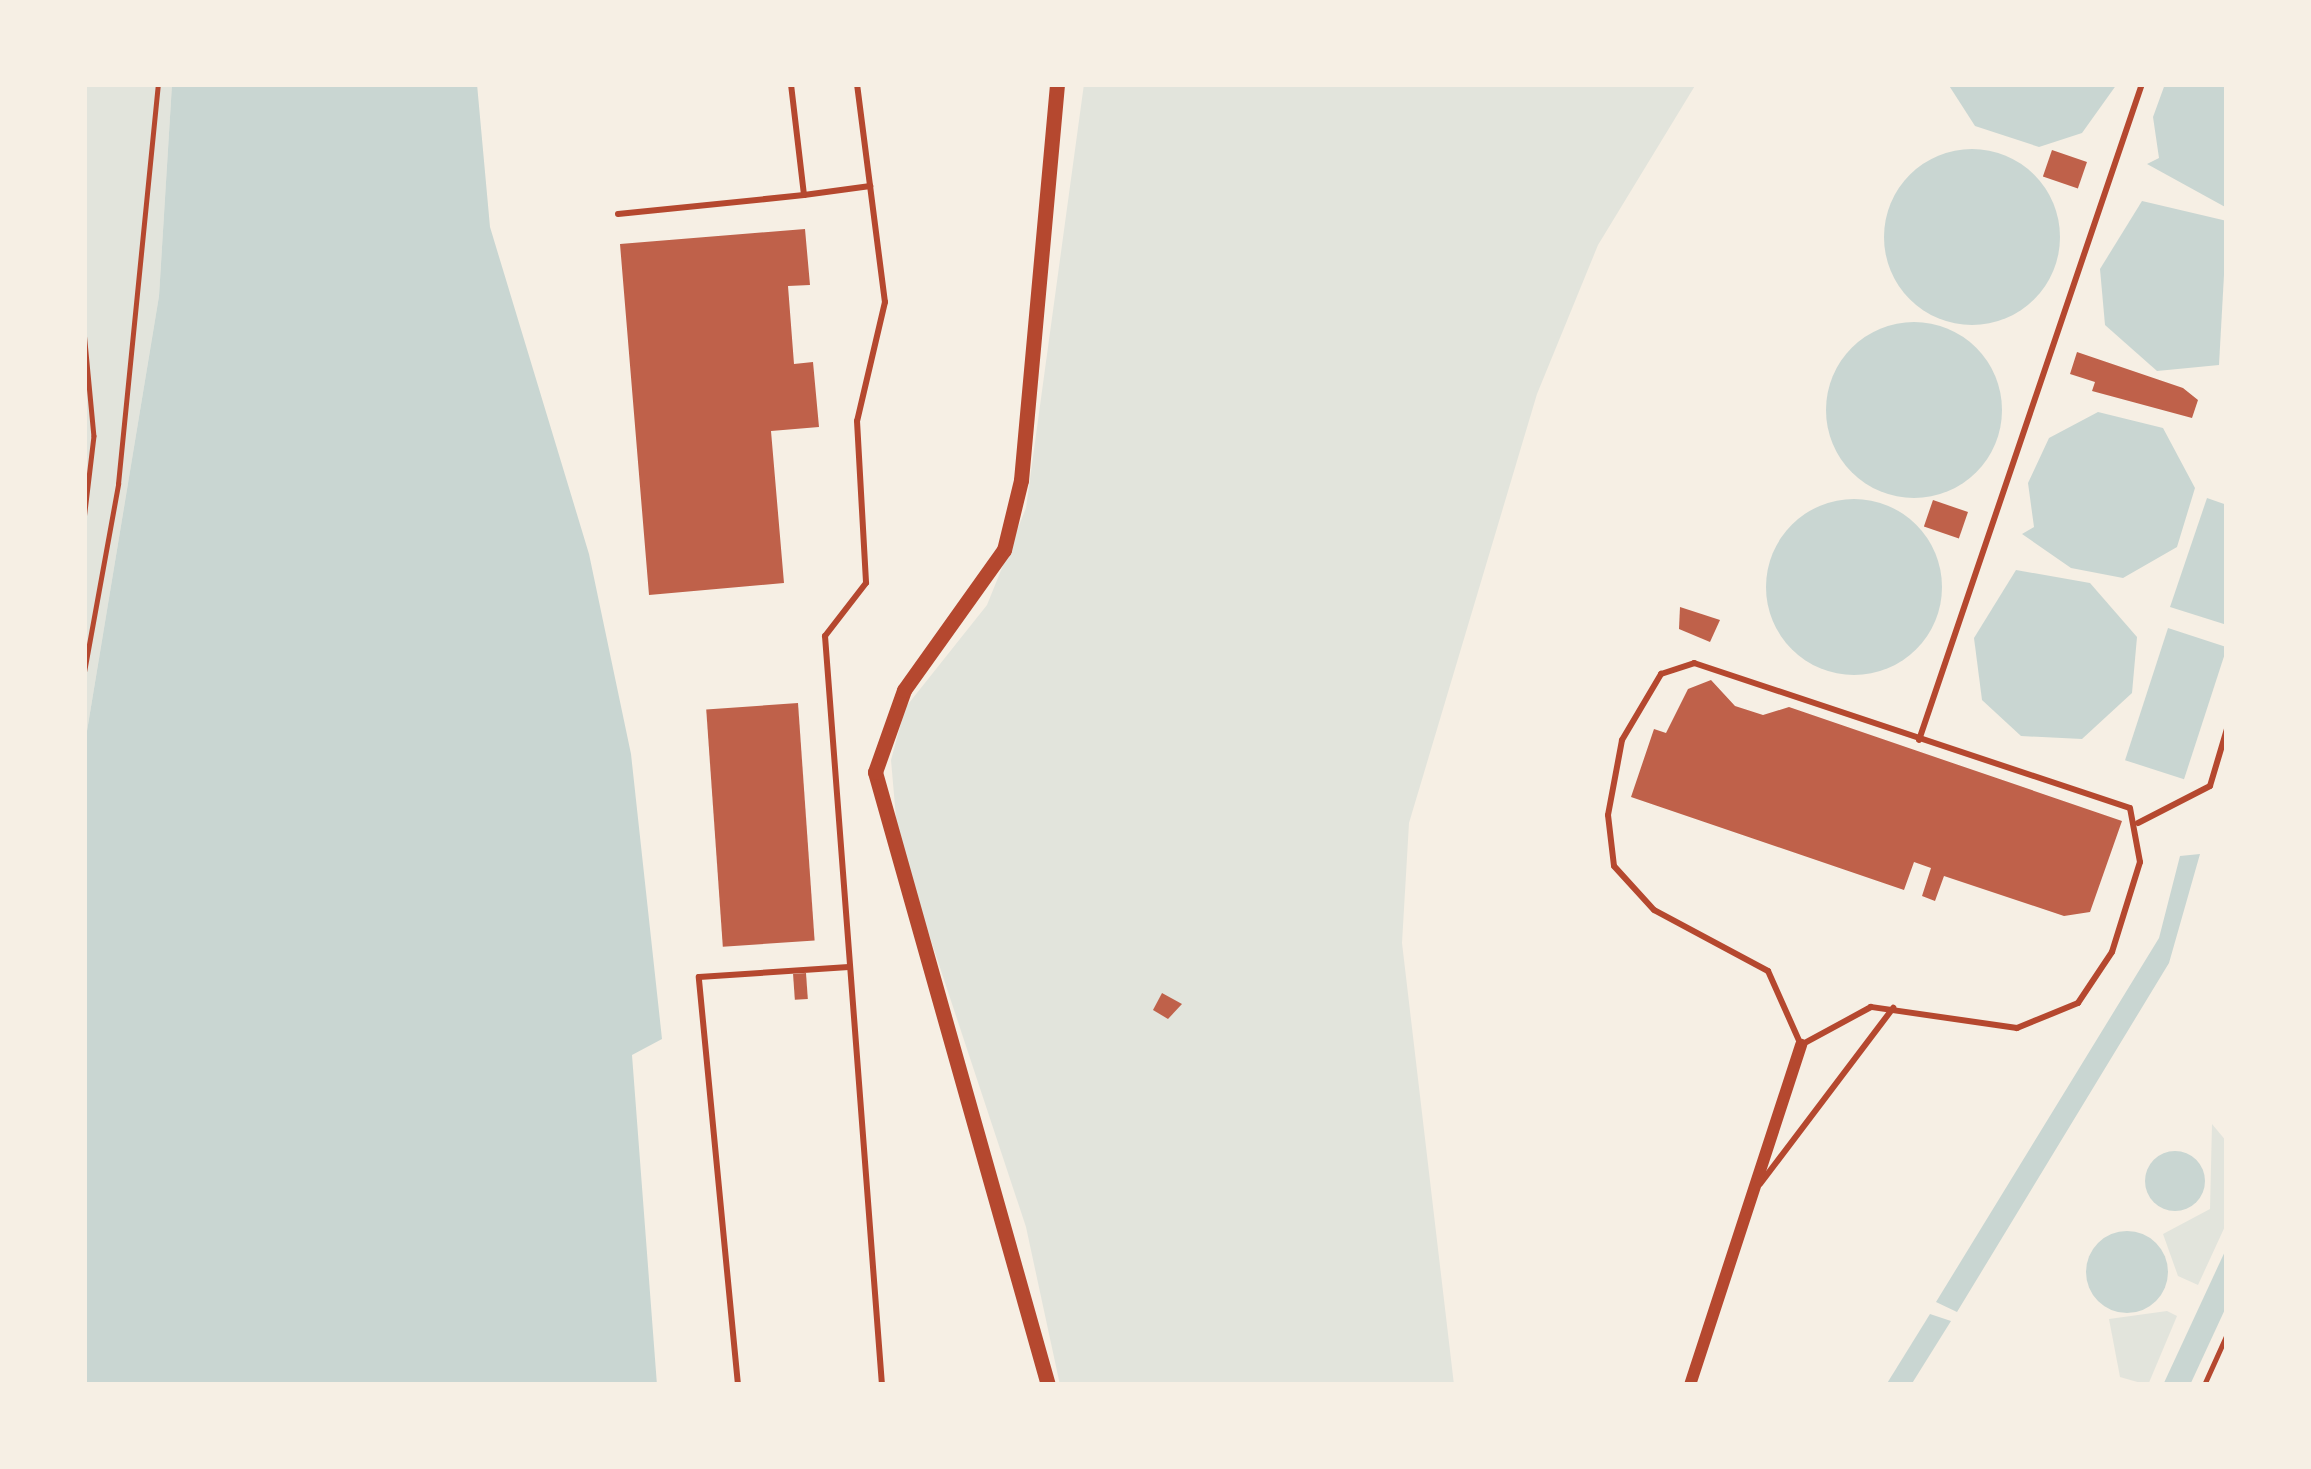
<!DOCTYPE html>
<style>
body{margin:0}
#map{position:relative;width:2311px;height:1469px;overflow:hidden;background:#f6efe4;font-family:"Fira Sans Condensed",sans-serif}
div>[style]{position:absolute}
.green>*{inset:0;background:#e2e4dc}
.water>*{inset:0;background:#c9d6d2;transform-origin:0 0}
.round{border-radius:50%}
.building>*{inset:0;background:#bf614a;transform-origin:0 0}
.path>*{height:4.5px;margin:-2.25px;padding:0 2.25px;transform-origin:2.25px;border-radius:2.25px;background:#b5482f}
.service>*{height:6px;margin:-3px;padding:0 3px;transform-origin:3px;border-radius:3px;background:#b5482f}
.minor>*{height:12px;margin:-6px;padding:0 6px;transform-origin:6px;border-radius:6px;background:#b5482f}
.tertiary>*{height:15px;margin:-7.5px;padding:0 7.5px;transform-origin:7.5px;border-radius:7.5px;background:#b5482f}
span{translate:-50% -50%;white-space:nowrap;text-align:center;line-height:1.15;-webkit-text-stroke:9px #f6efe4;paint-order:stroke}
.frame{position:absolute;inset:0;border:87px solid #f6efe4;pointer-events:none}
</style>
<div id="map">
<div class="green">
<div style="clip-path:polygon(84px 84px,172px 84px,159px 296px,84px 749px)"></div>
<div style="clip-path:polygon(1084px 84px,1696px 84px,1598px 245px,1537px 394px,1409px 823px,1402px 943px,1454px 1385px,1060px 1385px,1026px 1227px,898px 841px,891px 760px,905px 708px,987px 605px,1026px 508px)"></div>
<div style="clip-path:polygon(2212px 1124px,2227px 1142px,2227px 1222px,2198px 1285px,2178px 1276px,2163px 1234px,2210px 1209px)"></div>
<div style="clip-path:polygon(2167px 1311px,2177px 1316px,2148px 1385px,2120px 1377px,2109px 1319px)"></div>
</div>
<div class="water">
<div style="clip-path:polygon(172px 84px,477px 84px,490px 227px,589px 554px,631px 754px,662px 1039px,632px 1055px,657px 1385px,84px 1385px,84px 749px,159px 296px)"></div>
<div style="clip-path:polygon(1948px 84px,2117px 84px,2082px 133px,2039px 147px,1975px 126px)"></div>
<div style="clip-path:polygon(2165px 84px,2227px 84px,2227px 208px,2147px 164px,2159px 158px,2153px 117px)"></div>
<div class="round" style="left:1884px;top:149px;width:176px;height:176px"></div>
<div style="clip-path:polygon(2142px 201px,2227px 221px,2219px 365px,2157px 371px,2105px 325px,2100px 269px)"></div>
<div class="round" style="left:1826px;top:322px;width:176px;height:176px"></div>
<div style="clip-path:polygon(2098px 412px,2163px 428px,2195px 488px,2177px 547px,2123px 578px,2071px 568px,2022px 534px,2034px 527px,2028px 483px,2049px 438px)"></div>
<div style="clip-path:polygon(2207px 498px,2227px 505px,2227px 625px,2170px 607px)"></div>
<div class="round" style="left:1766px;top:499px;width:176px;height:176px"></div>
<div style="clip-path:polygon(2016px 570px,2090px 583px,2137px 637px,2132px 693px,2082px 739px,2021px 736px,1982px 700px,1974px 638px)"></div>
<div style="left:2168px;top:628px;width:62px;height:139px;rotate:18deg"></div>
<div style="clip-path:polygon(2200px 854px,2169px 963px,1957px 1312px,1936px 1302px,2159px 938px,2180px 856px)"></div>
<div class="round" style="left:2145px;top:1151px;width:60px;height:60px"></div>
<div class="round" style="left:2086px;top:1231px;width:82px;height:82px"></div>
<div style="clip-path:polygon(2227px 1247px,2227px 1305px,2190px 1385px,2163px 1385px)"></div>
<div style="clip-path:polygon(1930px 1314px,1951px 1321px,1911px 1385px,1886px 1385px)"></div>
</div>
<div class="building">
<div style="left:2052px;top:150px;width:37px;height:28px;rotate:19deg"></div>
<div style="clip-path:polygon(805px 229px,810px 285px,788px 286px,794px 364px,813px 362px,819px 427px,771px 431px,784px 583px,649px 595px,620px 244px)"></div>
<div style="clip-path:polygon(2077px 352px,2183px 388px,2198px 400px,2192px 418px,2092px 391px,2095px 382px,2070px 374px)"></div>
<div style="left:1933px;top:500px;width:37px;height:28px;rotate:19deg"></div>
<div style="clip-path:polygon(1680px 607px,1720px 620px,1710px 642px,1679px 629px)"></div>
<div style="clip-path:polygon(1711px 680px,1735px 706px,1763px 715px,1789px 707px,2122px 821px,2090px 912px,2064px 916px,1944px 876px,1935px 901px,1922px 896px,1931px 868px,1914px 862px,1904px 890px,1631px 797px,1654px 729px,1666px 733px,1688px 689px)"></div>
<div style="left:798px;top:703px;width:238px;height:92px;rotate:86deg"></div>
<div style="left:806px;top:973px;width:26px;height:13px;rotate:86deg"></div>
<div style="clip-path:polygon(1162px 993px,1182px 1004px,1168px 1019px,1153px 1010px)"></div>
</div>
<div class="path">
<div style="left:84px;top:331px;width:105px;rotate:84.6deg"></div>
<div style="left:94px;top:436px;width:85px;rotate:96.8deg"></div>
<div style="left:84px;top:672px;width:191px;rotate:-79.7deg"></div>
<div style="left:118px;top:484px;width:402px;rotate:-84.3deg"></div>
<div style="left:2204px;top:1385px;width:56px;rotate:-65.7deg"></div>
</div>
<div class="service">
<div style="left:857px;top:84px;width:220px;rotate:82.7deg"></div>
<div style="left:885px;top:302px;width:122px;rotate:103.2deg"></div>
<div style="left:857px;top:421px;width:162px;rotate:86.8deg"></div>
<div style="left:866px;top:583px;width:67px;rotate:127.7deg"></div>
<div style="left:825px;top:636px;width:751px;rotate:85.65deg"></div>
<div style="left:804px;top:195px;width:67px;rotate:-7.8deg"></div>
<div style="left:618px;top:214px;width:187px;rotate:-5.8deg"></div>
<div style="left:804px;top:195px;width:112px;rotate:-96.7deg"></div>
<div style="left:1694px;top:663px;width:459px;rotate:18.4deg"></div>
<div style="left:2130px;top:808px;width:55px;rotate:79.5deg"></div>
<div style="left:2140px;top:862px;width:94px;rotate:107.3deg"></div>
<div style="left:2112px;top:952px;width:61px;rotate:123.7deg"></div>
<div style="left:2078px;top:1003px;width:66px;rotate:157.7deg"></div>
<div style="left:2017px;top:1028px;width:148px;rotate:-171.8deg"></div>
<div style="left:1871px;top:1007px;width:80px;rotate:151.5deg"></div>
<div style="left:1801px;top:1045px;width:81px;rotate:-114deg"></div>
<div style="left:1768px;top:971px;width:129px;rotate:-151.8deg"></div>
<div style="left:1654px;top:910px;width:59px;rotate:-132.3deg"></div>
<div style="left:1614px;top:866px;width:51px;rotate:-96.7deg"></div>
<div style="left:1608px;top:815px;width:76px;rotate:-79.4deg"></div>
<div style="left:1622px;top:740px;width:77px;rotate:-59.4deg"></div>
<div style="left:1661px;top:674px;width:35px;rotate:-18deg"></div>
<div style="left:1919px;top:740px;width:693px;rotate:-71.23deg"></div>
<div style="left:2138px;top:823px;width:81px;rotate:-27.2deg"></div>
<div style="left:2210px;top:786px;width:59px;rotate:-73.4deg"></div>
<div style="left:1760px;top:1184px;width:221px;rotate:-52.9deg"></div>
<div style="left:738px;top:1385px;width:410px;rotate:-95.5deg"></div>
<div style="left:699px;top:977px;width:150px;rotate:-3.8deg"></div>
</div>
<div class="minor">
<div style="left:1690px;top:1385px;width:358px;rotate:-71.9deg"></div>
</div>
<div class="tertiary">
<div style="left:1048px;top:1385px;width:637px;rotate:-105.76deg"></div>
<div style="left:875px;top:772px;width:87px;rotate:-70.5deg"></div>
<div style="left:904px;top:690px;width:172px;rotate:-54.5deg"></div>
<div style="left:1004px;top:550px;width:72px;rotate:-76.3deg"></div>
<div style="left:1021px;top:480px;width:398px;rotate:-84.8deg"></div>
</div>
<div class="frame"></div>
</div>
